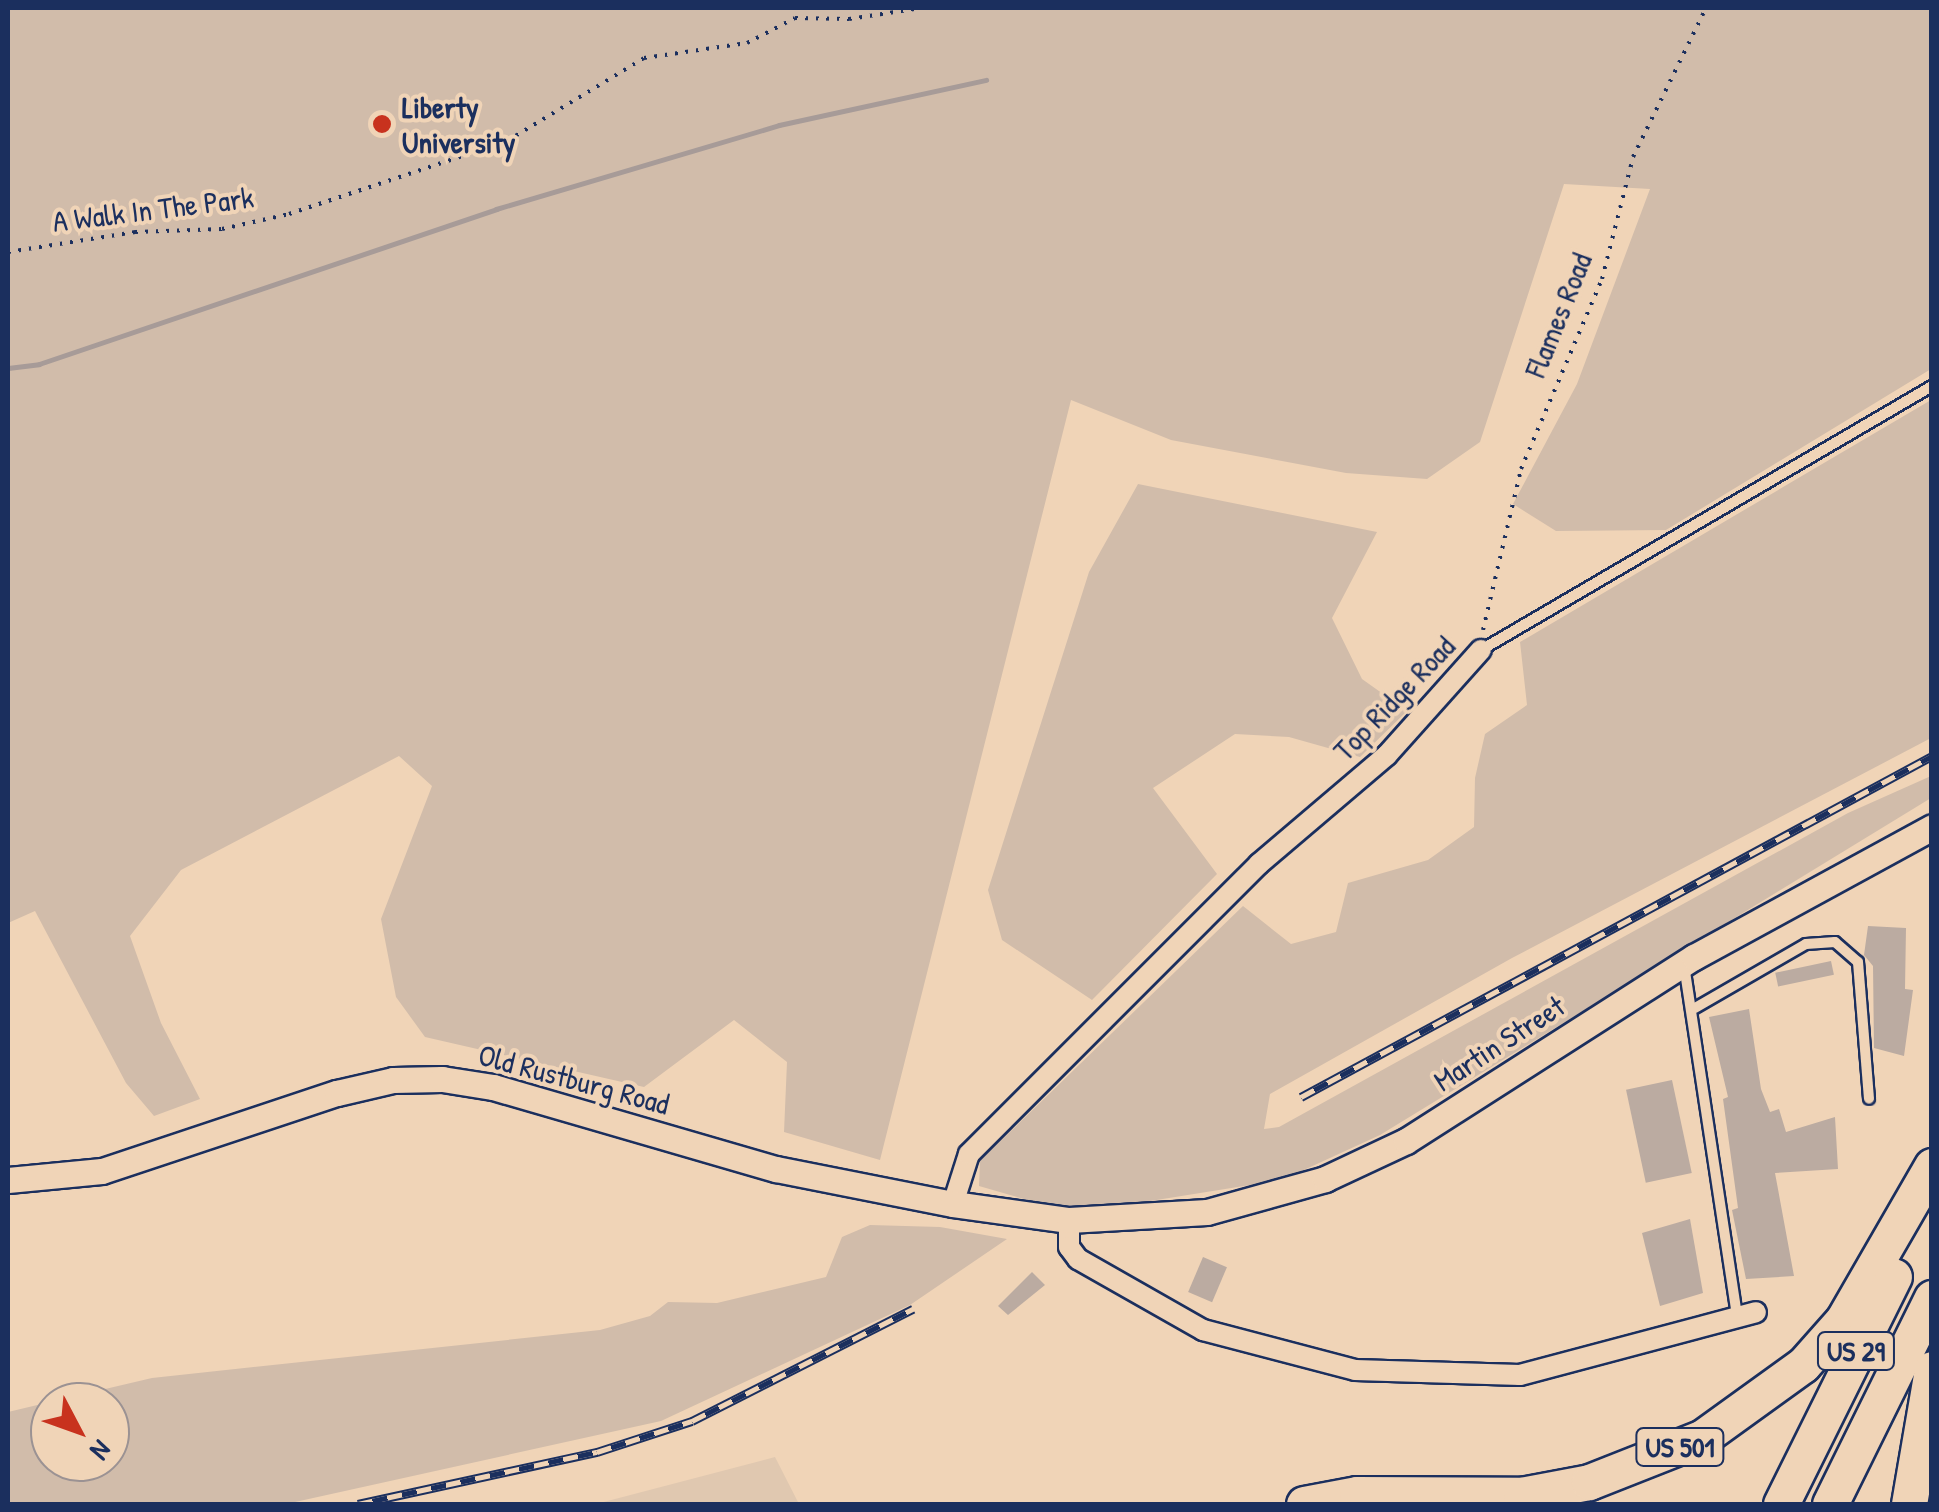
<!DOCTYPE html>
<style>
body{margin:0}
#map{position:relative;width:1939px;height:1512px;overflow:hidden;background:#f0d4b7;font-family:"Patrick Hand",sans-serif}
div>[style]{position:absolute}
.built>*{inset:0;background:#e0c8b0}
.green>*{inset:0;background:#d1bcaa}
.stream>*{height:5px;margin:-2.5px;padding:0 2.5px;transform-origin:2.5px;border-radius:2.5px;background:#a79b98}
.building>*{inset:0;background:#bbaba1;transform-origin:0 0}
.path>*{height:4px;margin-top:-2px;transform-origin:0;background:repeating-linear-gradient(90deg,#1b2f5e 0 2.5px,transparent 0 10.5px)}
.roads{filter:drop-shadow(2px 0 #1b2f5e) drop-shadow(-2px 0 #1b2f5e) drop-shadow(0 2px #1b2f5e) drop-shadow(0 -2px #1b2f5e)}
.service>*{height:10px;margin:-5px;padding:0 5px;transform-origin:5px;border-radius:5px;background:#f0d4b7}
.minor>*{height:20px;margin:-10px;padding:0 10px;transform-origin:10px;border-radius:10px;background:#f0d4b7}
.tertiary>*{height:25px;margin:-12.5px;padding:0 12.5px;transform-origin:12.5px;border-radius:12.5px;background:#f0d4b7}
.motorway>*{height:35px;margin:-17.5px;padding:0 17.5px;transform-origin:17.5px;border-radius:17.5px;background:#f0d4b7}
.rail>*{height:9px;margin-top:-4.5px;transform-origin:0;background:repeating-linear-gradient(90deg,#f0d4b7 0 15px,#1b2f5e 0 30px);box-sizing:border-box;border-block:2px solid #1b2f5e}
.dots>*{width:28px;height:28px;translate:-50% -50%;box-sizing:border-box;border:5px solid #f0d4b7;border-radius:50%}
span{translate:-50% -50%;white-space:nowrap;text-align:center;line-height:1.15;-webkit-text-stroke:8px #f0d4b7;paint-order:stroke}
.shield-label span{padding:2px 8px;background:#f0d4b7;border:2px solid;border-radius:8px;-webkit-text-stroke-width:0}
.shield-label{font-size:28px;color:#1b2f5e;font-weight:700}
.poi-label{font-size:30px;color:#1b2f5e;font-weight:700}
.left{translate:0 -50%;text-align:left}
.street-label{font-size:30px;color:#1b2f5e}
.frame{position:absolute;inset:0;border:10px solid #1b2f5e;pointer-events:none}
.north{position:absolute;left:30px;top:1382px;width:100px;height:100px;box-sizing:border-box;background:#f0d4b7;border:2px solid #9b9293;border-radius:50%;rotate:131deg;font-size:28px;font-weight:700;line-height:40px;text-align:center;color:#1b2f5e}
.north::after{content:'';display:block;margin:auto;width:35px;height:45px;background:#c8321e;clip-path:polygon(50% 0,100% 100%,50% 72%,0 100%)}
</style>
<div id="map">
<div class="built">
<div style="clip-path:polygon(775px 1457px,799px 1504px,596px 1504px)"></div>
</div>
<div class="green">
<div style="clip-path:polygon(8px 8px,1931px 8px,1931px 369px,1666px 530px,1556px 531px,1513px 504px,1577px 384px,1650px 189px,1564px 184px,1480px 442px,1427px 479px,1346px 473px,1171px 440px,1071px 400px,880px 1160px,784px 1132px,787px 1062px,734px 1020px,644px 1087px,425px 1037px,396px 997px,381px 919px,432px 786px,399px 756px,181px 870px,130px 936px,161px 1023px,200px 1099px,154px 1116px,126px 1083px,35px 911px,8px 923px)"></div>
<div style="clip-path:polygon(1931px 400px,1931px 738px,1512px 958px,1270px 1094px,1264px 1129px,1279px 1127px,1848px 813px,1931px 776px,1931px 798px,1380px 1135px,1282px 1180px,1094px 1210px,1059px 1209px,979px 1186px,980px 1161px,1243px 906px,1291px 944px,1336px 932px,1348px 883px,1428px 860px,1474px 827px,1475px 778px,1485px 734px,1527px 705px,1520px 642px)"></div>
<div style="clip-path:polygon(1138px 484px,1377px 532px,1332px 618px,1362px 679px,1407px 711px,1360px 757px,1289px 737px,1235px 734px,1153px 788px,1217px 874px,1092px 1000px,1002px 940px,988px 890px,1089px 572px)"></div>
<div style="clip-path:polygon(870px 1225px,940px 1227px,1007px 1239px,910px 1305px,661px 1421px,286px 1504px,8px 1504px,8px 1412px,50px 1402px,50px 1462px,110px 1462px,110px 1402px,50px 1402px,152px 1378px,600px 1330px,650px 1316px,668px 1302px,717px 1303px,826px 1277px,842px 1237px)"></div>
</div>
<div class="stream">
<div style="left:8px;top:368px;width:31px;rotate:-7deg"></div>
<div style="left:39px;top:364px;width:483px;rotate:-18.7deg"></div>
<div style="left:496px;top:209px;width:295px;rotate:-16.5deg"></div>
<div style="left:779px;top:125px;width:212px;rotate:-12.3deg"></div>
</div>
<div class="building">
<div style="clip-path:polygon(1868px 926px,1906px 928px,1905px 989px,1913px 990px,1904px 1056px,1874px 1048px,1873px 966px,1864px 955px)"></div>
<div style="left:1831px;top:961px;width:14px;height:57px;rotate:78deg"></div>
<div style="clip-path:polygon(1749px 1009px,1761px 1089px,1770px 1112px,1779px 1109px,1786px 1132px,1835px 1117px,1838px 1169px,1775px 1173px,1794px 1276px,1746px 1279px,1732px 1210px,1738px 1208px,1723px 1099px,1728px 1097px,1709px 1017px)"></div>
<div style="left:1672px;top:1080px;width:95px;height:47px;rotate:78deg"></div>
<div style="clip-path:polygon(1690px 1219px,1703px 1293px,1660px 1306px,1642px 1233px)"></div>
<div style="left:1203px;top:1257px;width:26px;height:38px;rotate:23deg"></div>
<div style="clip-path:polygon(1032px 1272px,1045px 1285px,1008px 1315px,998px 1306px)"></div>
</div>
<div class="path">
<div style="left:8px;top:252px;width:129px;rotate:-8.9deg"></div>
<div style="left:135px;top:232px;width:87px;rotate:-2deg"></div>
<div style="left:222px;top:229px;width:69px;rotate:-12.6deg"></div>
<div style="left:289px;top:214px;width:230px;rotate:-18.5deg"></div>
<div style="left:507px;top:141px;width:160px;rotate:-31.2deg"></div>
<div style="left:644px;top:58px;width:104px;rotate:-8.3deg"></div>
<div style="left:747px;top:43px;width:54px;rotate:-27.5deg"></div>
<div style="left:795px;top:18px;width:54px;rotate:1.1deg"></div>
<div style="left:849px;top:19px;width:73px;rotate:-8.7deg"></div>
<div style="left:1483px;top:630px;width:165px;rotate:-76.7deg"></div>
<div style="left:1521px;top:469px;width:207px;rotate:-66.9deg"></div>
<div style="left:1602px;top:279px;width:126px;rotate:-75.7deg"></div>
<div style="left:1633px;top:157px;width:166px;rotate:-63.9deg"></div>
</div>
<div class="roads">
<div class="service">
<div style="left:1481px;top:650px;width:523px;rotate:-30.34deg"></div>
<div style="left:1684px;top:965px;width:356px;rotate:81.4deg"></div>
<div style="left:1695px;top:1008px;width:128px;rotate:-30deg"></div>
<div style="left:1806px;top:944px;width:29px;rotate:-4deg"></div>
<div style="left:1835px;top:942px;width:30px;rotate:41deg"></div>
<div style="left:1858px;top:962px;width:137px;rotate:85.4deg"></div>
</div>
<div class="minor">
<div style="left:953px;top:1204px;width:52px;rotate:-72.3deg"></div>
<div style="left:969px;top:1154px;width:410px;rotate:-45deg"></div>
<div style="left:1259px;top:864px;width:168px;rotate:-40.4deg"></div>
<div style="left:1387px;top:755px;width:141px;rotate:-48.2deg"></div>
<div style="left:1069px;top:1220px;width:27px;rotate:90deg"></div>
<div style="left:1069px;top:1247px;width:15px;rotate:53deg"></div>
<div style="left:1078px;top:1259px;width:144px;rotate:29.6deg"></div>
<div style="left:1203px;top:1330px;width:157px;rotate:14.7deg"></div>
<div style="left:1355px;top:1370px;width:165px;rotate:1.7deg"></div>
<div style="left:1520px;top:1375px;width:244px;rotate:-14.9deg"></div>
</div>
<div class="tertiary">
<div style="left:8px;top:1180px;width:94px;rotate:-5.5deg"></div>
<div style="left:102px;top:1171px;width:248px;rotate:-18.4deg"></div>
<div style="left:337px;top:1093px;width:57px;rotate:-13.1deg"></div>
<div style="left:393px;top:1080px;width:49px;rotate:-1.2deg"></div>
<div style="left:442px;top:1079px;width:52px;rotate:8.9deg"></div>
<div style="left:493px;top:1087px;width:295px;rotate:16.2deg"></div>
<div style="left:776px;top:1169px;width:180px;rotate:11.2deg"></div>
<div style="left:953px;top:1204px;width:117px;rotate:7.9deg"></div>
<div style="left:1069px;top:1220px;width:138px;rotate:-3.3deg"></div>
<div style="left:1207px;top:1212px;width:123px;rotate:-15.6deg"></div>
<div style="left:1325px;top:1179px;width:89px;rotate:-25.1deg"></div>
<div style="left:1406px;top:1141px;width:342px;rotate:-32.6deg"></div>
<div style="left:1694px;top:957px;width:271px;rotate:-28.6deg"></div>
</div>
<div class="motorway">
<div style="left:1304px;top:1504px;width:54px;rotate:-10.7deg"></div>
<div style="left:1357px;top:1494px;width:164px;rotate:0.3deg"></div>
<div style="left:1521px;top:1495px;width:69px;rotate:-10.8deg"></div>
<div style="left:1589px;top:1482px;width:123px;rotate:-21.5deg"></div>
<div style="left:1703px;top:1437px;width:123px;rotate:-35.8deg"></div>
<div style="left:1803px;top:1365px;width:60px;rotate:-48.4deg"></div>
<div style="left:1843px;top:1320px;width:178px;rotate:-60deg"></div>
<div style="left:1781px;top:1504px;width:254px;rotate:-63.6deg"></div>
<div style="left:1830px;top:1504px;width:230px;rotate:-63.7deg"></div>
<div style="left:1909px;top:1504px;width:137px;rotate:-80.3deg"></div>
</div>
</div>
<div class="rail">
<div style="left:1301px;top:1097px;width:717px;rotate:-28.39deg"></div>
<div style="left:358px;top:1504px;width:245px;rotate:-12.3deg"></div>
<div style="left:597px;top:1452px;width:100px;rotate:-18.1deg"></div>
<div style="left:692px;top:1421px;width:248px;rotate:-26.9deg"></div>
</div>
<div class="dots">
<div style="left:382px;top:124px;background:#c8321e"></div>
</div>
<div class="shield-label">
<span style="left:1856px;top:1351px">US 29</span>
<span style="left:1680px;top:1447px">US 501</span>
</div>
<div class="poi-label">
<span class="left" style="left:402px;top:124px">Liberty<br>University</span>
</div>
<div class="street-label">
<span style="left:153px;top:209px;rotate:-7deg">A Walk In The Park</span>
<span style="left:1558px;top:315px;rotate:-68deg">Flames Road</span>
<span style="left:1394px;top:698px;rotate:-46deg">Top Ridge Road</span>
<span style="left:1499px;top:1043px;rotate:-33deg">Martin Street</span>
<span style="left:574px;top:1079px;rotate:15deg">Old Rustburg Road</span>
</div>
<div class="frame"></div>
<div class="north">N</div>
</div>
